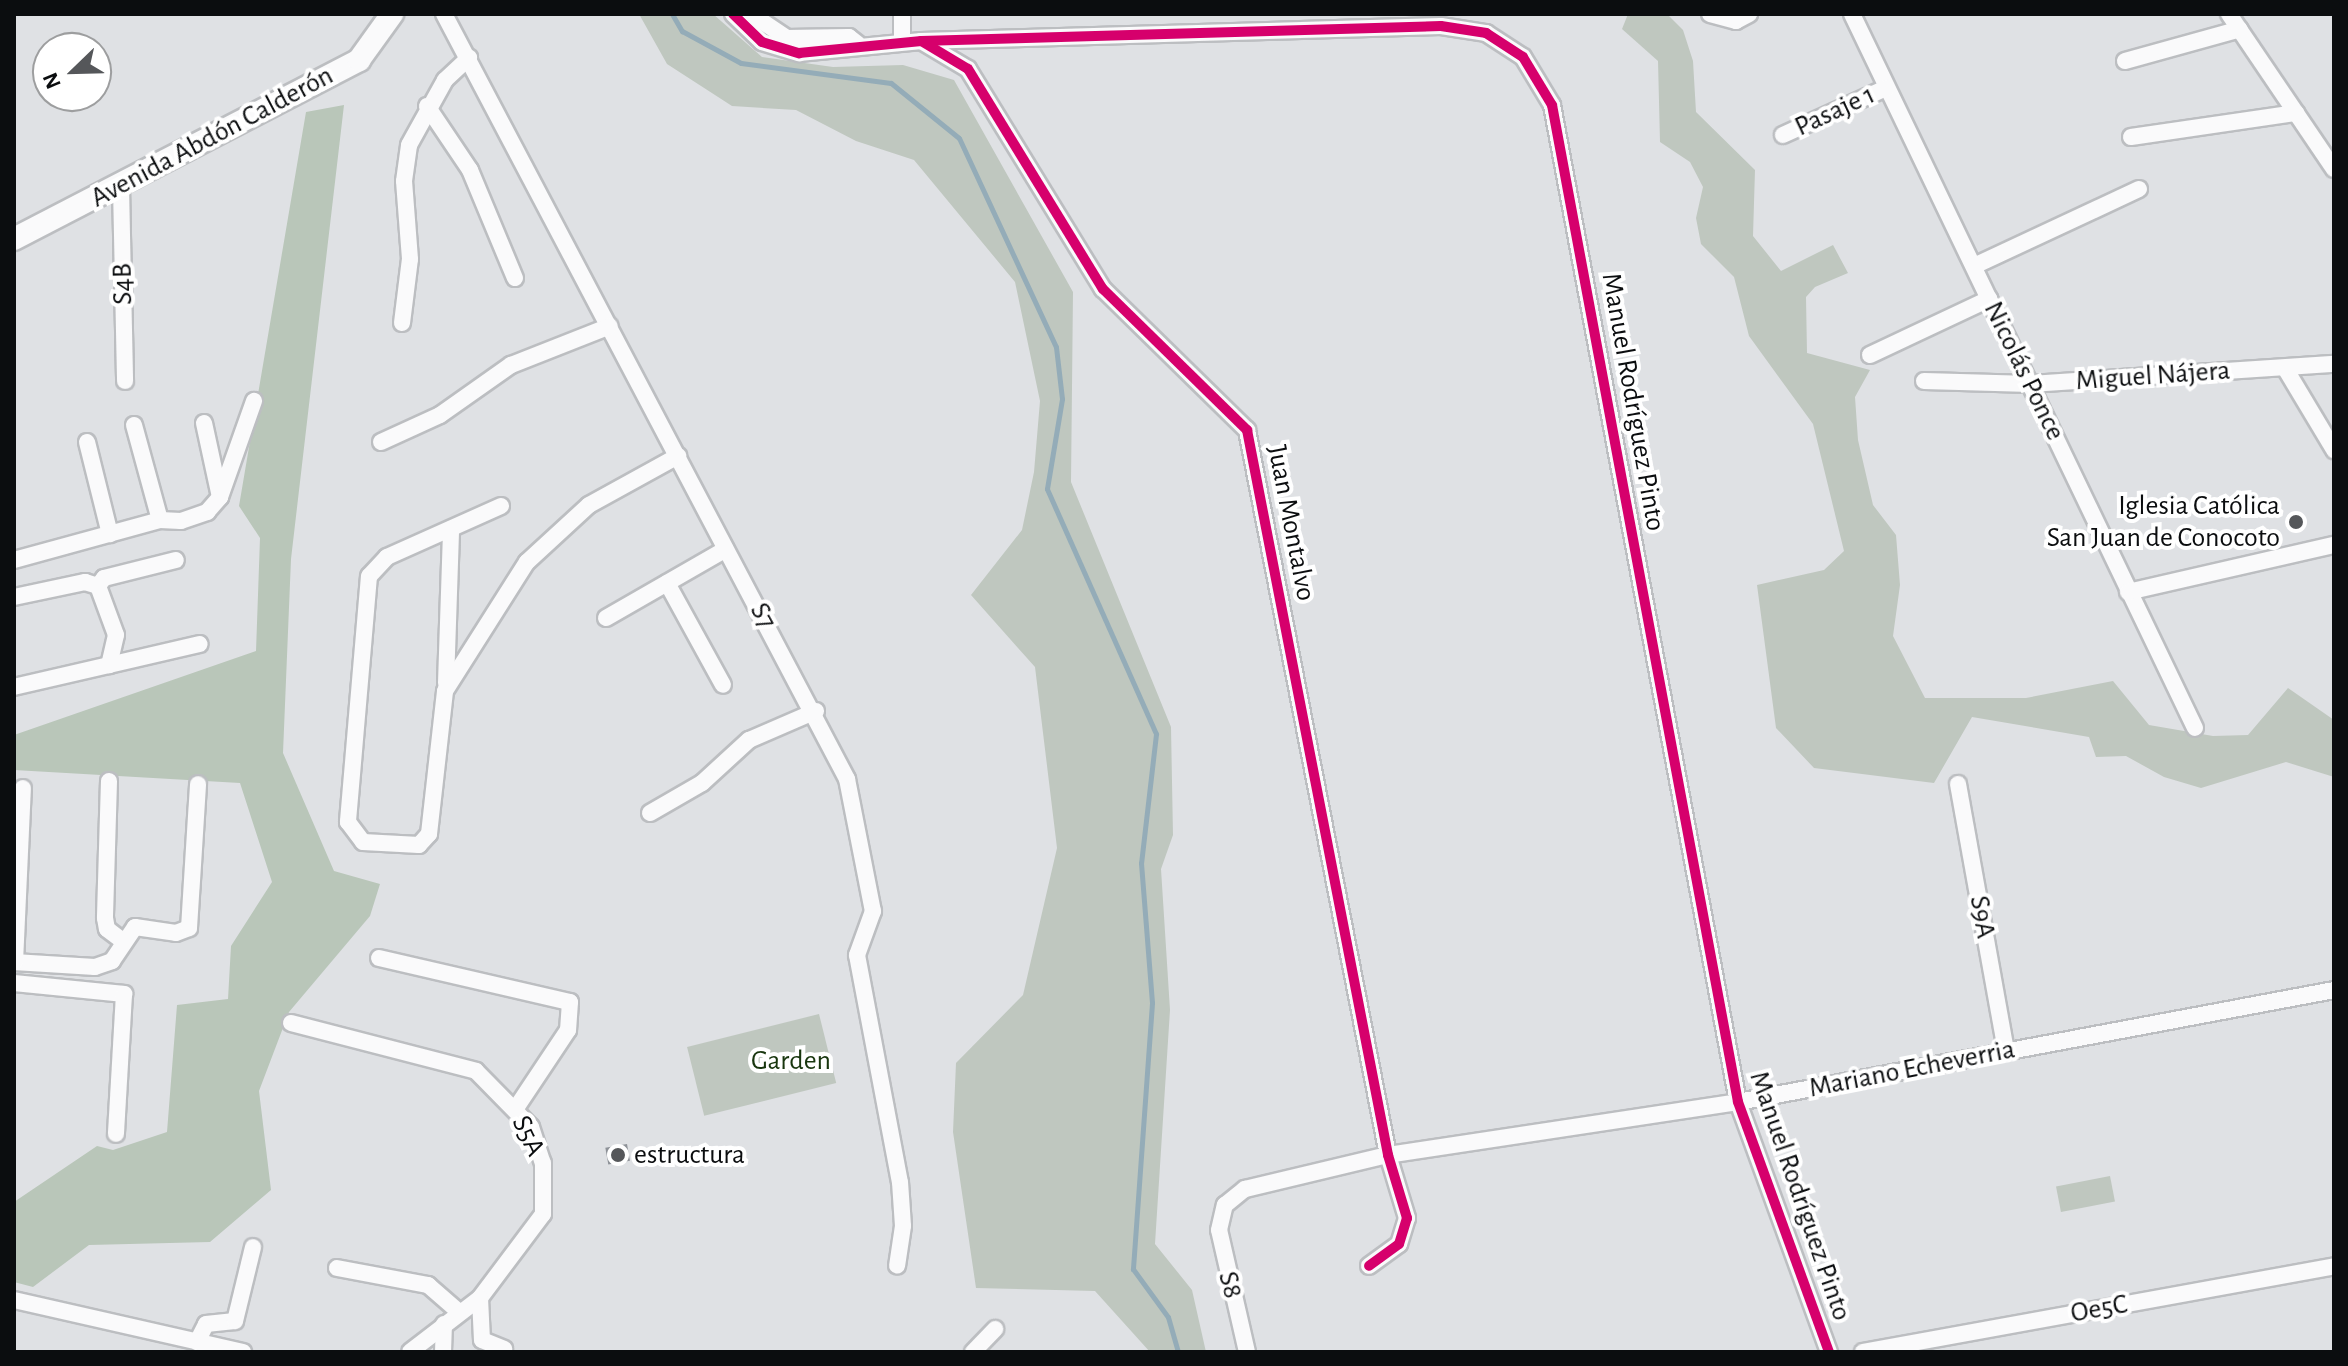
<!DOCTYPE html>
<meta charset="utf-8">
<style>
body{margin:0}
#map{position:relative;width:2348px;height:1366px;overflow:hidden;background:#dfe1e4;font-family:"Alegreya Sans",sans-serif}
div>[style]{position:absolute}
.green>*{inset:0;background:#bfc7bf;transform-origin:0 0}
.forest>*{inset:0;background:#b9c6b9}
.stream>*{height:5px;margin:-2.5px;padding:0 2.5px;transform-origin:2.5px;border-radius:2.5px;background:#94acb8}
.building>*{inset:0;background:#8e9298;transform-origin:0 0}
.roads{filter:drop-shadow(2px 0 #bcbec1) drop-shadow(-2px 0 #bcbec1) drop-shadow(0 2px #bcbec1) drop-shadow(0 -2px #bcbec1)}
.street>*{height:16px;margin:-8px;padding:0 8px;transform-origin:8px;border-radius:8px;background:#fafafb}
.secondary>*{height:22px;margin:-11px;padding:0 11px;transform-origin:11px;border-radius:11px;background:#fafafb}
.cycleway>*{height:10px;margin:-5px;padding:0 5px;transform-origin:5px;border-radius:5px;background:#d6006c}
.dots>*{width:22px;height:22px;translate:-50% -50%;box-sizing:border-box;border:4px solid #fff;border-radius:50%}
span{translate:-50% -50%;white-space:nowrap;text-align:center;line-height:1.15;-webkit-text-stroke:8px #fff;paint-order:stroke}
.street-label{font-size:28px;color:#0b0d0f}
.poi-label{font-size:28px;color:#0b0d0f}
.right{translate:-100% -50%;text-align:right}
.left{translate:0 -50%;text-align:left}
.park-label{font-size:28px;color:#18360e}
.frame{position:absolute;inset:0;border:16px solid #0b0d0f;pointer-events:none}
.north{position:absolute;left:32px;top:32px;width:80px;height:80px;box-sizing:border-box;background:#fff;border:2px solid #9d9e9f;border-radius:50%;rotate:247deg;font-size:22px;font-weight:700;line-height:32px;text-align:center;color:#0b0d0f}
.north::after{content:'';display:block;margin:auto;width:28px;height:36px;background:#55575a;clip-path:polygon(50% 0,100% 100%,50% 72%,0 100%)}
</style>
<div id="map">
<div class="green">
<div style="clip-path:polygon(639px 14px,713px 14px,762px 57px,833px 67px,903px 65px,954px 80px,1073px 292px,1071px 482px,1171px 727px,1173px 835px,1161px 869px,1170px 1010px,1155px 1244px,1192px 1290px,1206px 1352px,1150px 1352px,1095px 1291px,976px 1288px,953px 1132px,956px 1063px,1023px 995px,1057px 848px,1035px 667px,971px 595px,1022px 530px,1034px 472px,1040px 401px,1015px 282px,914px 160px,856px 141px,796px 110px,732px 106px,667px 64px)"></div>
<div style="clip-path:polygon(1628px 14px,1667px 14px,1683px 30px,1693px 61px,1696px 112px,1755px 170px,1753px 236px,1781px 271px,1833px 245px,1848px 273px,1815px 287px,1806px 297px,1807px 353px,1870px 370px,1855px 397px,1858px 440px,1873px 505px,1896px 535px,1900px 585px,1893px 636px,1925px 698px,2026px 698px,2113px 681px,2149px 725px,2213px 736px,2248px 735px,2288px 688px,2334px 720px,2334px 777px,2286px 762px,2201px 788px,2164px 777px,2126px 756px,2096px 757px,2089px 737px,1972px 717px,1934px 783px,1814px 768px,1776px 728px,1757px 585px,1824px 570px,1844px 551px,1813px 424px,1749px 336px,1734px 277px,1701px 244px,1696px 218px,1703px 187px,1690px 162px,1660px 142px,1658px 61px,1622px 29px)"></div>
<div style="left:819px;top:1014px;width:71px;height:136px;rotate:76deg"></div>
<div style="left:2110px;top:1176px;width:26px;height:55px;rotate:79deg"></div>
</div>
<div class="forest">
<div style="clip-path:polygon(344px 105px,291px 559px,283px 753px,334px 871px,380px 884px,370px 916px,289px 1012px,259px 1091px,271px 1190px,210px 1242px,89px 1245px,33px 1287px,14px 1282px,14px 1202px,97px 1146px,113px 1150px,167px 1132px,177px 1005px,228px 999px,231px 946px,272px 882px,240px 783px,14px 770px,14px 735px,256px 651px,260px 538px,239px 506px,306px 112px)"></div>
</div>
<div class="stream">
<div style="left:672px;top:14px;width:20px;rotate:60deg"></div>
<div style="left:682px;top:31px;width:67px;rotate:28.5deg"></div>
<div style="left:741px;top:63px;width:151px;rotate:7.6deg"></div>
<div style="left:891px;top:83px;width:87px;rotate:39deg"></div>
<div style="left:959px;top:138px;width:230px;rotate:65.1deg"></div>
<div style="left:1056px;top:347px;width:52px;rotate:83.4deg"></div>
<div style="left:1062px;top:399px;width:91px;rotate:99.5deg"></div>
<div style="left:1047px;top:489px;width:268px;rotate:66deg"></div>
<div style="left:1156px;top:734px;width:130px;rotate:96.6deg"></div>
<div style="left:1141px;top:863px;width:140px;rotate:85.5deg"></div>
<div style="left:1152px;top:1003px;width:267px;rotate:94.1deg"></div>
<div style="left:1133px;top:1269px;width:59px;rotate:53.9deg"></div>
<div style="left:1168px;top:1317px;width:36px;rotate:74deg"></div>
</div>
<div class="building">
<div style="left:627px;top:1144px;width:17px;height:22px;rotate:80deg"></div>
</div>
<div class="roads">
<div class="street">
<div style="left:444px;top:14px;width:865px;rotate:62.22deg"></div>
<div style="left:847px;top:779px;width:135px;rotate:78.9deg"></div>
<div style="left:873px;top:911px;width:47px;rotate:110deg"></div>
<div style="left:857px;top:955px;width:231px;rotate:79.3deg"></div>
<div style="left:900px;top:1182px;width:44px;rotate:86.1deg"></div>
<div style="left:903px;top:1226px;width:40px;rotate:98.5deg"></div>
<div style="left:733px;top:14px;width:40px;rotate:44deg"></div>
<div style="left:762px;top:42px;width:39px;rotate:17deg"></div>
<div style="left:799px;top:53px;width:123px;rotate:-5.6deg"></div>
<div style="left:921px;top:41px;width:520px;rotate:-1.65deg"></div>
<div style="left:1441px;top:26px;width:46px;rotate:8.8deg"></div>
<div style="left:1486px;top:33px;width:44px;rotate:33deg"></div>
<div style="left:1523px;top:57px;width:56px;rotate:58.9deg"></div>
<div style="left:1552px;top:105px;width:1014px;rotate:79.43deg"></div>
<div style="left:1738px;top:1102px;width:266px;rotate:70deg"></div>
<div style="left:751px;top:14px;width:43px;rotate:33.7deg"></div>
<div style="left:787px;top:38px;width:62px;rotate:-0.9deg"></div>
<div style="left:849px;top:37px;width:11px;rotate:38deg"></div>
<div style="left:902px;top:14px;width:28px;rotate:90deg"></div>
<div style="left:1710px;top:14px;width:27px;rotate:15deg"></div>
<div style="left:1736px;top:21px;width:15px;rotate:-28deg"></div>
<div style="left:1852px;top:14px;width:792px;rotate:64.34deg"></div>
<div style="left:2229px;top:14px;width:187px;rotate:55.9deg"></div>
<div style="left:921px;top:41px;width:55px;rotate:30.8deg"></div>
<div style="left:968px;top:69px;width:258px;rotate:58.5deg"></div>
<div style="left:1103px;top:289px;width:202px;rotate:44.4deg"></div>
<div style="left:1247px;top:430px;width:739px;rotate:78.99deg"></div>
<div style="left:1388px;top:1155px;width:66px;rotate:73.2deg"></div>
<div style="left:1407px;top:1218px;width:27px;rotate:107deg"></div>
<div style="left:1399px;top:1244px;width:37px;rotate:144deg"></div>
<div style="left:2125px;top:61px;width:119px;rotate:-15.5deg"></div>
<div style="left:427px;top:106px;width:77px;rotate:56.1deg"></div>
<div style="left:470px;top:170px;width:117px;rotate:67.4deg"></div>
<div style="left:1783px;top:135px;width:113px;rotate:-24.5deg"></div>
<div style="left:2131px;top:137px;width:167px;rotate:-8.3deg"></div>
<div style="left:121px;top:187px;width:194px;rotate:88.8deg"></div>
<div style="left:1974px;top:266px;width:182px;rotate:-25deg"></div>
<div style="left:402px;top:323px;width:64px;rotate:-82.9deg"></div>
<div style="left:410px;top:259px;width:78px;rotate:-94.4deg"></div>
<div style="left:404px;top:181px;width:36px;rotate:-82deg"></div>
<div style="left:409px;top:145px;width:74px;rotate:-61deg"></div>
<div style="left:445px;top:80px;width:33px;rotate:-43deg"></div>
<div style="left:1870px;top:355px;width:132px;rotate:-25.2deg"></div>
<div style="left:2285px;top:368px;width:96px;rotate:59.1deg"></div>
<div style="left:1924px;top:381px;width:107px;rotate:1.6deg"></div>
<div style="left:2031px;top:384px;width:304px;rotate:-3.8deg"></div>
<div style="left:204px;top:423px;width:76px;rotate:77.8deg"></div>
<div style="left:134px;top:425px;width:98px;rotate:74.7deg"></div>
<div style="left:160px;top:520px;width:21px;rotate:3deg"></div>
<div style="left:181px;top:521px;width:28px;rotate:-19deg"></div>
<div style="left:207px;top:512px;width:20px;rotate:-49deg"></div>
<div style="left:220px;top:497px;width:102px;rotate:-70.5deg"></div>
<div style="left:87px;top:442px;width:95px;rotate:76deg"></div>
<div style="left:381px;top:442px;width:65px;rotate:-24.6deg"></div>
<div style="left:440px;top:415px;width:87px;rotate:-35.2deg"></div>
<div style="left:511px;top:365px;width:106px;rotate:-21.5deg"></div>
<div style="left:501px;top:506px;width:125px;rotate:155.9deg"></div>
<div style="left:387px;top:557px;width:26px;rotate:133deg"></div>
<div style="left:369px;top:576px;width:247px;rotate:94.9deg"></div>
<div style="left:348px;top:822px;width:25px;rotate:53deg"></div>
<div style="left:363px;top:842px;width:56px;rotate:3.1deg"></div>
<div style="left:419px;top:845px;width:15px;rotate:-48deg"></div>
<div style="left:429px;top:834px;width:144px;rotate:-83.6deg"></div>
<div style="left:445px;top:691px;width:153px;rotate:-57.6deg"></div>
<div style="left:527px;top:562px;width:84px;rotate:-42.6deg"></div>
<div style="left:589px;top:505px;width:102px;rotate:-28.8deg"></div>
<div style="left:14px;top:560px;width:151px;rotate:-15.3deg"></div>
<div style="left:667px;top:583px;width:116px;rotate:61.2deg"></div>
<div style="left:98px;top:586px;width:10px;rotate:-53deg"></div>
<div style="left:104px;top:578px;width:74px;rotate:-14deg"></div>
<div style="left:2128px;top:592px;width:211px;rotate:-12.9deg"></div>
<div style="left:14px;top:597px;width:73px;rotate:-11.9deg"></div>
<div style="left:85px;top:582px;width:14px;rotate:17deg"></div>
<div style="left:98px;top:586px;width:52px;rotate:69.8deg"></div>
<div style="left:116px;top:635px;width:31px;rotate:103deg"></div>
<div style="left:109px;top:665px;width:98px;rotate:167deg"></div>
<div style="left:606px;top:618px;width:138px;rotate:-29.9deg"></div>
<div style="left:109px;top:665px;width:93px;rotate:-13deg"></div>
<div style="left:446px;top:683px;width:154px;rotate:-88.1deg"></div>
<div style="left:109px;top:781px;width:137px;rotate:91.7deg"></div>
<div style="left:105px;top:918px;width:11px;rotate:80deg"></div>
<div style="left:107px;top:929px;width:20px;rotate:37deg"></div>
<div style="left:1958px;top:784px;width:270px;rotate:79.8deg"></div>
<div style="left:650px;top:813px;width:60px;rotate:-30deg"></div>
<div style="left:702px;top:783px;width:64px;rotate:-42.5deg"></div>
<div style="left:749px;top:740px;width:73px;rotate:-23.4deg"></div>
<div style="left:379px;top:958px;width:196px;rotate:13deg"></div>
<div style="left:570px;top:1002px;width:28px;rotate:94deg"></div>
<div style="left:568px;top:1030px;width:94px;rotate:123.7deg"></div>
<div style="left:14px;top:962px;width:81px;rotate:3.5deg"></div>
<div style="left:95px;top:967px;width:18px;rotate:-19deg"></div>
<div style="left:112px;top:961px;width:41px;rotate:-55.9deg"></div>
<div style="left:135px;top:927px;width:41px;rotate:8.3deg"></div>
<div style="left:176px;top:933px;width:14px;rotate:-21deg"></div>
<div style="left:189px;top:928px;width:144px;rotate:-86.4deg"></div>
<div style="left:15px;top:962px;width:174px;rotate:-87.4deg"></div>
<div style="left:14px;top:983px;width:111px;rotate:5.7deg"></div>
<div style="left:124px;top:994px;width:140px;rotate:93.3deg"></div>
<div style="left:291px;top:1023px;width:191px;rotate:14.5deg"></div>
<div style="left:476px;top:1071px;width:78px;rotate:45.5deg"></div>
<div style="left:531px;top:1127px;width:38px;rotate:72deg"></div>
<div style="left:543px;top:1163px;width:51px;rotate:90deg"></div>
<div style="left:543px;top:1214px;width:105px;rotate:126.9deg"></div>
<div style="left:480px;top:1298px;width:88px;rotate:142.4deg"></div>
<div style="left:337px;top:1268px;width:93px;rotate:10.6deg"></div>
<div style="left:428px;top:1285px;width:40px;rotate:41deg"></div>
<div style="left:480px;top:1298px;width:42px;rotate:87.3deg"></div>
<div style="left:482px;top:1340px;width:24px;rotate:22deg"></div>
<div style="left:14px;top:1300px;width:235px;rotate:12.8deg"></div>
<div style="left:197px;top:1342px;width:20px;rotate:-63deg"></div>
<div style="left:206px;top:1324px;width:29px;rotate:-6deg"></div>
<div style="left:235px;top:1321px;width:76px;rotate:-76.3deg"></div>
<div style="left:443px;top:1352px;width:28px;rotate:-88deg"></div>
<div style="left:973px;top:1352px;width:32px;rotate:-46deg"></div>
<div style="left:1247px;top:1352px;width:125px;rotate:-102.9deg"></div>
<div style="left:1219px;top:1230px;width:26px;rotate:-77deg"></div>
<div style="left:1225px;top:1205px;width:26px;rotate:-39deg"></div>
<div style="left:1245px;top:1189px;width:147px;rotate:-13.4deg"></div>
<div style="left:1388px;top:1155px;width:354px;rotate:-8.6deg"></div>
<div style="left:1738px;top:1102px;width:606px;rotate:-10.64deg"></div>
<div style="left:1863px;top:1352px;width:479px;rotate:-10.3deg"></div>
</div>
<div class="secondary">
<div style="left:14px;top:239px;width:389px;rotate:-27.4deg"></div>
<div style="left:359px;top:60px;width:57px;rotate:-54.3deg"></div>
</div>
</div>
<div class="cycleway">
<div style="left:733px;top:14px;width:40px;rotate:44deg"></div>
<div style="left:762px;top:42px;width:39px;rotate:17deg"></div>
<div style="left:799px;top:53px;width:123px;rotate:-5.6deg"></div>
<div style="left:921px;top:41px;width:520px;rotate:-1.65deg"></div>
<div style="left:1441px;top:26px;width:46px;rotate:8.8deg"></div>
<div style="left:1486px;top:33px;width:44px;rotate:33deg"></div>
<div style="left:1523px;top:57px;width:56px;rotate:58.9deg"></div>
<div style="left:1552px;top:105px;width:1014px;rotate:79.43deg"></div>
<div style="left:1738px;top:1102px;width:266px;rotate:70deg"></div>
<div style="left:923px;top:42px;width:52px;rotate:31deg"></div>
<div style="left:968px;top:69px;width:258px;rotate:58.5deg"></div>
<div style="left:1103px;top:289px;width:202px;rotate:44.4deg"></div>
<div style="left:1247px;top:430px;width:739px;rotate:78.99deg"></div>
<div style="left:1388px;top:1155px;width:66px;rotate:73.2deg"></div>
<div style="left:1407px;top:1218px;width:27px;rotate:107deg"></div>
<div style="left:1399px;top:1244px;width:37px;rotate:144deg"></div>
</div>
<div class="dots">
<div style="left:2296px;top:522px;background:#55575a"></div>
<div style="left:618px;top:1155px;background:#55575a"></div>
</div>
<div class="street-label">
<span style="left:1835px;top:111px;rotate:-25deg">Pasaje 1</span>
<span style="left:212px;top:137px;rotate:-28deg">Avenida Abdón Calderón</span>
<span style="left:123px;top:284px;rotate:-91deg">S4B</span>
<span style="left:2024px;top:371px;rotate:64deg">Nicolás Ponce</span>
<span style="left:2153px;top:376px;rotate:-4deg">Miguel Nájera</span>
<span style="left:1633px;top:402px;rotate:80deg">Manuel Rodríguez Pinto</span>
<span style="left:1291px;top:523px;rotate:79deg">Juan Montalvo</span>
<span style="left:763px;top:616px;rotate:61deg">S7</span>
<span style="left:1982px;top:917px;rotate:80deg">S9A</span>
<span style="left:1912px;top:1069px;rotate:-11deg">Mariano Echeverria</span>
<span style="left:528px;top:1136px;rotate:64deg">S5A</span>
<span style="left:1800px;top:1196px;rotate:71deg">Manuel Rodríguez Pinto</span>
<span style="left:1230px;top:1285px;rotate:75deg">S8</span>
<span style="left:2099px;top:1309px;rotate:-10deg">Oe5C</span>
</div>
<div class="poi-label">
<span class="right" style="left:2280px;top:522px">Iglesia Católica<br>San Juan de Conocoto</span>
<span class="left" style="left:634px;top:1155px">estructura</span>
</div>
<div class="park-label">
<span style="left:791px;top:1061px">Garden</span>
</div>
<div class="frame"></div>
<div class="north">N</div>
</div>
